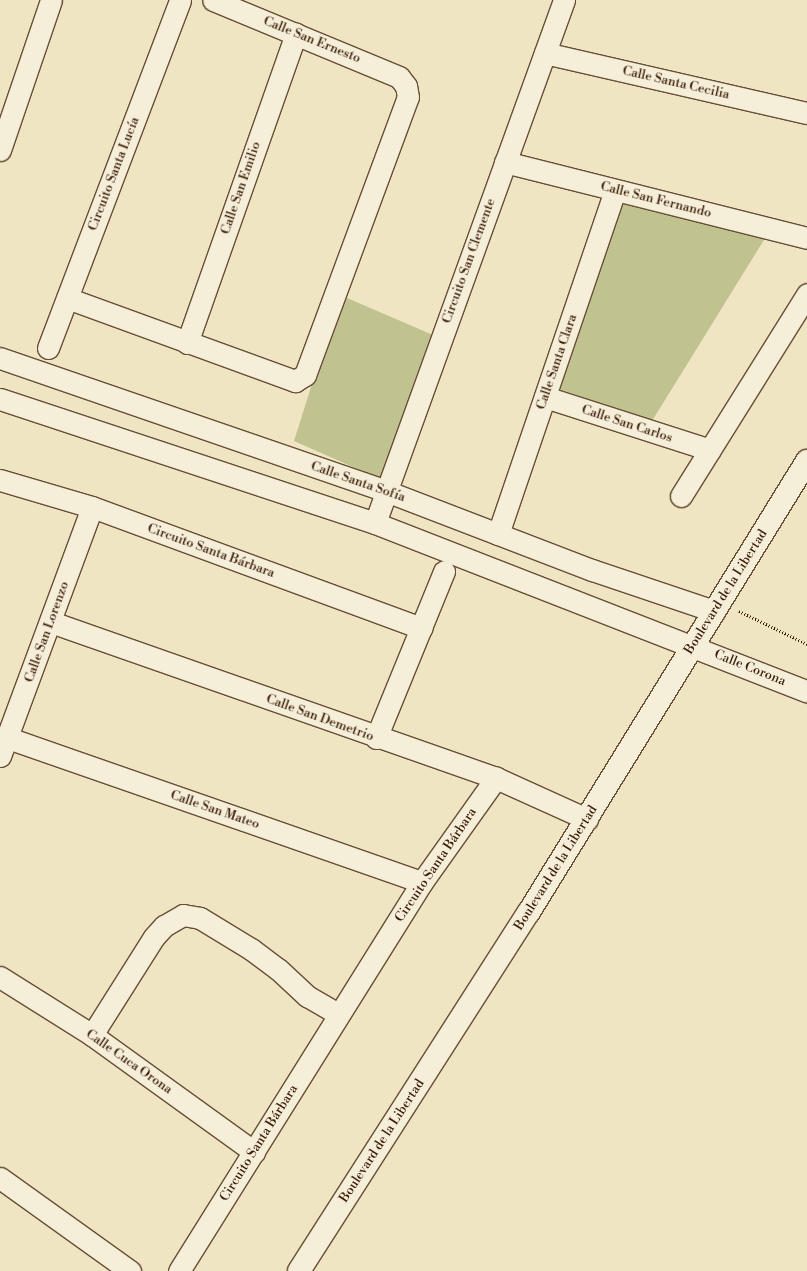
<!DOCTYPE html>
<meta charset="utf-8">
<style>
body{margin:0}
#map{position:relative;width:807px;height:1271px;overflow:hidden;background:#efe5c3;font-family:"Libre Bodoni",serif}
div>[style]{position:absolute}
.green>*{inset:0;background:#c0c28f}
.path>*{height:2.5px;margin-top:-1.25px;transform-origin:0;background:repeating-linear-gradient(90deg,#3b1c07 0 1px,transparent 0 3px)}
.roads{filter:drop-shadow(1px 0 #684e36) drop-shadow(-1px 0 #684e36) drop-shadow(0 1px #684e36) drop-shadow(0 -1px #684e36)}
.minor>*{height:21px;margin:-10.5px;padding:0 10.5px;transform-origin:10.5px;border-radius:10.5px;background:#f5eed8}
.tertiary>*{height:22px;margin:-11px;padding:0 11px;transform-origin:11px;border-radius:11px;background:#f5eed8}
span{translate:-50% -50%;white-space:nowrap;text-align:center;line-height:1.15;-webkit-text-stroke:3.5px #f5eed8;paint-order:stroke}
.street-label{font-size:13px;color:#3b1c07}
</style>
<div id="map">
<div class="green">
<div style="clip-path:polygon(619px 196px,767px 235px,652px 421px,559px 389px)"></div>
<div style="clip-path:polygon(340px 295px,433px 335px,380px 479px,294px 441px)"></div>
</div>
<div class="path">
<div style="left:739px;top:611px;width:76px;rotate:25.9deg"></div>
</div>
<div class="roads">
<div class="minor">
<div style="left:545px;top:53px;width:269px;rotate:12.9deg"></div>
<div style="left:0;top:150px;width:158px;rotate:-71.2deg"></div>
<div style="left:505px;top:162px;width:311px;rotate:14.1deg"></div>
<div style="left:67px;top:298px;width:243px;rotate:20deg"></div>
<div style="left:295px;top:381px;width:12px;rotate:-31deg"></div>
<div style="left:305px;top:375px;width:296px;rotate:-69.7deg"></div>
<div style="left:408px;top:97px;width:11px;rotate:-100deg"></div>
<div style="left:406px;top:86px;width:11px;rotate:-128deg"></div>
<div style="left:399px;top:77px;width:201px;rotate:-157.5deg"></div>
<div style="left:187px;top:343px;width:328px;rotate:-70.6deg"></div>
<div style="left:48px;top:348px;width:372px;rotate:-69.2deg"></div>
<div style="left:0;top:358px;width:408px;rotate:19deg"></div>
<div style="left:386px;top:491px;width:221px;rotate:21deg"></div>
<div style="left:592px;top:570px;width:129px;rotate:18.6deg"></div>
<div style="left:545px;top:397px;width:173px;rotate:17.8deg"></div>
<div style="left:0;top:399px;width:395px;rotate:18.3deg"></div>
<div style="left:375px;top:523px;width:464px;rotate:21.3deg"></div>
<div style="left:0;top:480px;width:96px;rotate:16.4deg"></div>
<div style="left:92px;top:507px;width:351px;rotate:20.2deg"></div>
<div style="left:681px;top:496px;width:238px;rotate:-58deg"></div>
<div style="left:375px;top:523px;width:556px;rotate:-70.13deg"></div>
<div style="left:498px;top:534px;width:363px;rotate:-71.2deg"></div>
<div style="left:51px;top:622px;width:472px;rotate:19.3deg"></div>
<div style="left:496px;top:778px;width:100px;rotate:24.3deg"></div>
<div style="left:8px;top:738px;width:438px;rotate:19.2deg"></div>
<div style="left:376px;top:738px;width:180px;rotate:-67.8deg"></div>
<div style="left:0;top:756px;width:265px;rotate:-69.7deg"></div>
<div style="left:0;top:977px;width:109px;rotate:32.2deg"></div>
<div style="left:92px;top:1035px;width:200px;rotate:35.8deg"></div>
<div style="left:92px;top:1035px;width:116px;rotate:-57.7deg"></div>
<div style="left:154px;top:937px;width:15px;rotate:-48deg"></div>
<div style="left:164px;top:926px;width:22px;rotate:-30deg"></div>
<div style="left:183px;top:915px;width:17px;rotate:10deg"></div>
<div style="left:200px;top:918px;width:60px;rotate:31.3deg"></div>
<div style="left:251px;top:949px;width:34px;rotate:37deg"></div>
<div style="left:278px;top:969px;width:40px;rotate:43deg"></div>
<div style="left:307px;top:996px;width:36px;rotate:30deg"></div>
<div style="left:0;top:1178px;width:160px;rotate:35.6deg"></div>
<div style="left:179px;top:1271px;width:459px;rotate:-58deg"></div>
<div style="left:422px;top:882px;width:128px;rotate:-54.6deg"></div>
</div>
<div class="tertiary">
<div style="left:299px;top:1271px;width:426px;rotate:-57.4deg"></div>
<div style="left:529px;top:912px;width:530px;rotate:-58.35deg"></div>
</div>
</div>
<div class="street-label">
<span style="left:312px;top:40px;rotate:22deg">Calle San Ernesto</span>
<span style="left:676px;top:83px;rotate:13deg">Calle Santa Cecilia</span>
<span style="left:114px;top:174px;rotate:-69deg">Circuito Santa Lucía</span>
<span style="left:241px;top:188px;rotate:-71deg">Calle San Emilio</span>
<span style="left:656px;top:200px;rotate:14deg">Calle San Fernando</span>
<span style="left:469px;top:261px;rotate:-70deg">Circuito San Clemente</span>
<span style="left:557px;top:362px;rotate:-71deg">Calle Santa Clara</span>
<span style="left:627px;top:424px;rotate:18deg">Calle San Carlos</span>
<span style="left:358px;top:482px;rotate:19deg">Calle Santa Sofía</span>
<span style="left:211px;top:551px;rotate:20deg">Circuito Santa Bárbara</span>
<span style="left:726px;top:592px;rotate:-58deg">Boulevard de la Libertad</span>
<span style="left:47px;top:632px;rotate:-70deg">Calle San Lorenzo</span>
<span style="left:750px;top:668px;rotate:22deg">Calle Corona</span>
<span style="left:320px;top:718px;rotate:20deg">Calle San Demetrio</span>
<span style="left:215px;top:810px;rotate:19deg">Calle San Mateo</span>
<span style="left:436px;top:865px;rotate:-56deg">Circuito Santa Bárbara</span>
<span style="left:556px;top:868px;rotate:-58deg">Boulevard de la Libertad</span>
<span style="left:129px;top:1062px;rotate:35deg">Calle Cuca Orona</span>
<span style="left:382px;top:1141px;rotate:-57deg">Boulevard de la Libertad</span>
<span style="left:259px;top:1143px;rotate:-58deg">Circuito Santa Bárbara</span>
</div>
</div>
